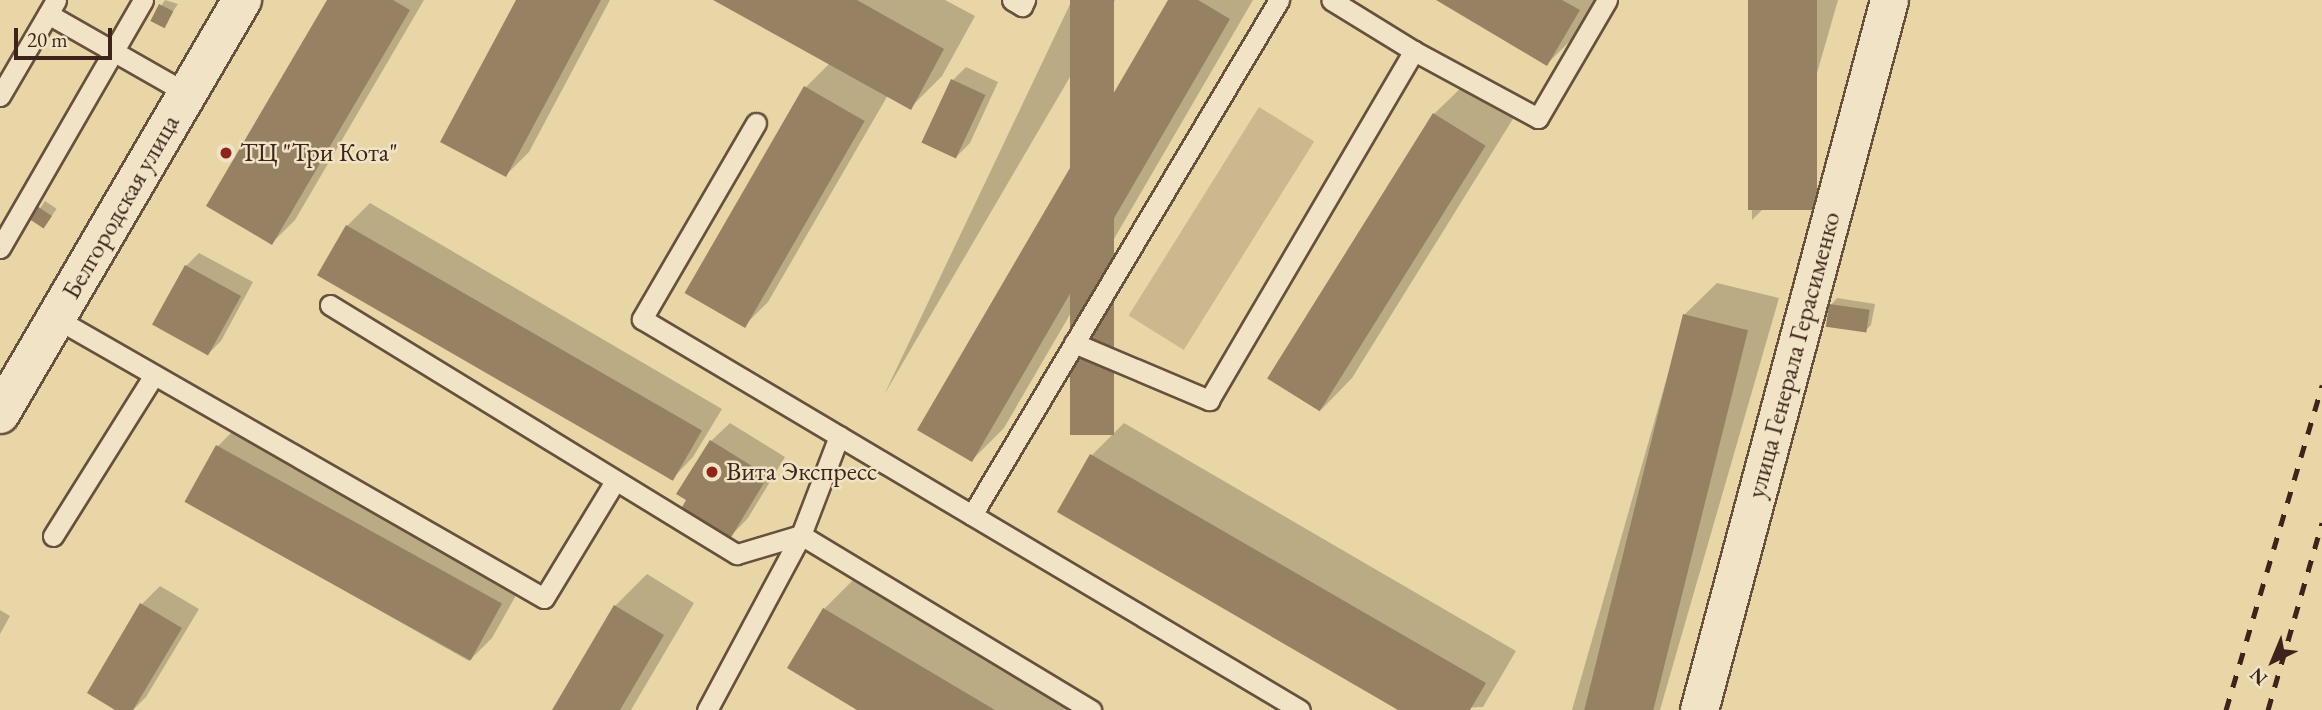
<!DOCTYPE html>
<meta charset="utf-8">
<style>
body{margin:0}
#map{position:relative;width:2322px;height:710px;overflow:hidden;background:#e9d6a7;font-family:"EB Garamond",serif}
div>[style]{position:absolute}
.green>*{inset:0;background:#ccb88f;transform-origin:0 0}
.shadow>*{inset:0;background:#0003;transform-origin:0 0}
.building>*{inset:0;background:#968163;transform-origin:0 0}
.roads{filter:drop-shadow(2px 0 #67503d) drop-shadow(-2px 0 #67503d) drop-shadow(0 2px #67503d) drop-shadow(0 -2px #67503d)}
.service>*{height:19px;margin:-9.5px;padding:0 9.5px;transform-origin:9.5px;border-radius:9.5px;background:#f1e4c6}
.minor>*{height:37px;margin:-18.5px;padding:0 18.5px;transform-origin:18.5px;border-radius:18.5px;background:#f1e4c6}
.secondary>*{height:38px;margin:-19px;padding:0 19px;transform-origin:19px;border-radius:19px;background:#f1e4c6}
.rail>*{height:5px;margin-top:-2.5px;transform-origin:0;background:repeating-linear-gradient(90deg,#3c241a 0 12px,transparent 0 24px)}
.dots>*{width:19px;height:19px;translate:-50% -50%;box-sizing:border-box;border:4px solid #f1e4c6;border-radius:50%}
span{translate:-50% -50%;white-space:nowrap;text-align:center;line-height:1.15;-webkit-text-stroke:5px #f1e4c6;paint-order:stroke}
.poi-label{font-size:26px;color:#3c241a}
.left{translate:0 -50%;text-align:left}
.street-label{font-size:26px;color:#3c241a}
.north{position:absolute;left:2238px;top:626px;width:70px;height:70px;-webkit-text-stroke:5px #f1e4c6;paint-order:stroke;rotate:223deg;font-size:19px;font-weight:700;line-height:28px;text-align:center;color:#3c241a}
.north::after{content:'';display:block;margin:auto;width:24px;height:32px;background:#3c241a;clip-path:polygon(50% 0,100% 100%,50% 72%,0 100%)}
.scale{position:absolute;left:14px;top:28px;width:98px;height:32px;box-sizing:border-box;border:4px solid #3c241a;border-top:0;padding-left:9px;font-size:21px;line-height:24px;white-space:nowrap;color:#3c241a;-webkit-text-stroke:5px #f1e4c6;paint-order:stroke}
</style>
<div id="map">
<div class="green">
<div style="left:1259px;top:107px;width:65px;height:246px;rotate:32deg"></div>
</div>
<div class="shadow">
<div style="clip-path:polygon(165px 0,178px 4px,163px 26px,152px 20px)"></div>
<div style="clip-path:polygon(329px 0,424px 0,295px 220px,272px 243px)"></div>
<div style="clip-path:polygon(518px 0,610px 0,529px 152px,506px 175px)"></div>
<div style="clip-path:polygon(717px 0,945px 0,975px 16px,942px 76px,910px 108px,888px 95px,768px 302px,745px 325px,805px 88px,830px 63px)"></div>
<div style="clip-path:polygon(1072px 0,1115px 0,884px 395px)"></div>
<div style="clip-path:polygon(1170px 0,1253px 0,1004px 428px,972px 460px)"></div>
<div style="clip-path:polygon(1440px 0,1597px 0,1579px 32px,1547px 64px)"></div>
<div style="clip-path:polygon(1750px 0,1838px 0,1784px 188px,1752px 220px)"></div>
<div style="clip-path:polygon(966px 67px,998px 82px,970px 143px,957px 156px,953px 80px)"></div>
<div style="clip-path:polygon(1466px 83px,1516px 114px,1352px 378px,1321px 410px,1434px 114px)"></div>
<div style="left:45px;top:201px;width:14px;height:22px;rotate:34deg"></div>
<div style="clip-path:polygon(370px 203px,722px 409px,693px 457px,671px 480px,347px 226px)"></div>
<div style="clip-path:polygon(199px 253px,253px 282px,221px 341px,208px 354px,154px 324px,186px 266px)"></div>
<div style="clip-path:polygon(1717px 283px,1779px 298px,1660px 710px,1572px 710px,1685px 314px)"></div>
<div style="clip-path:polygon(1837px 298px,1875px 304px,1871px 325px,1865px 331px,1831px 305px)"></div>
<div style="clip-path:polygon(241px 423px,523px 583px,492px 638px,469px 661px,186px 501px,218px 446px)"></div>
<div style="clip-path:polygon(730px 423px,785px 457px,748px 518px,730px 537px,711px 441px)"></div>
<div style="clip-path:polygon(1124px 423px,1516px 651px,1483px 707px,1402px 710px,1059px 511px,1092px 455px)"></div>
<div style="clip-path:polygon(647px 574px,694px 603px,631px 710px,554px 710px,615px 606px)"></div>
<div style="clip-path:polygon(856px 577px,1080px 710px,861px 710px,824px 609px)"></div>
<div style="clip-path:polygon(160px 586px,199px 609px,146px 697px,133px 710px,118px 710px,142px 604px)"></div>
<div style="clip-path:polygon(0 610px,10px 616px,0 634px)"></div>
</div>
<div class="building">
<div style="clip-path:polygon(327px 0,393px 0,410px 10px,272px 245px,206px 206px)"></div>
<div style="clip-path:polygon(516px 0,601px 0,506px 177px,440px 142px)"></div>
<div style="clip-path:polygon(713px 0,857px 0,944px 49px,911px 110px)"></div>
<div style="left:1070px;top:0;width:44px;height:435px"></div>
<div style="clip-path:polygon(1168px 0,1198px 0,1230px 19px,972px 462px,917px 430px)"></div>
<div style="clip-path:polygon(1436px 0,1562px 0,1580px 10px,1547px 66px)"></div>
<div style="left:1748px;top:0;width:69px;height:210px"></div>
<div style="left:159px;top:4px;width:16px;height:19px;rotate:27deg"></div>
<div style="left:951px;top:79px;width:38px;height:70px;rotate:25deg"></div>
<div style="left:804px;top:86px;width:70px;height:239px;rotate:30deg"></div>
<div style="left:1433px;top:113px;width:62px;height:313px;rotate:32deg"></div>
<div style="left:37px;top:206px;width:18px;height:15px;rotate:34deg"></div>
<div style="left:346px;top:225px;width:411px;height:58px;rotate:30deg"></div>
<div style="left:185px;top:265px;width:64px;height:68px;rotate:29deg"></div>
<div style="left:1829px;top:304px;width:41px;height:23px;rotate:8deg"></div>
<div style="left:1683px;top:314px;width:67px;height:412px;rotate:14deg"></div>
<div style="clip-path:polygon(710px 440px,768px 476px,730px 539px,681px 509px,686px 500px,676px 494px)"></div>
<div style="left:216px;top:445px;width:327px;height:65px;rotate:29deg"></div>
<div style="clip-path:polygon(1090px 454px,1486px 683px,1470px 710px,1398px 710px,1057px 512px)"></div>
<div style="clip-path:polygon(140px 603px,182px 628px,133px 710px,115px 710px,87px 693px)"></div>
<div style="clip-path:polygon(614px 605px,664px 635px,620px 710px,552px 710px)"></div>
<div style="clip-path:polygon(823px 608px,995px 710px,857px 710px,787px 668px)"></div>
</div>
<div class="roads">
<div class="service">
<div style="left:1012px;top:0;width:12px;rotate:31deg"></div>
<div style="left:1022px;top:6px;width:7px;rotate:-63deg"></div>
<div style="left:48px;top:14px;width:161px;rotate:29.7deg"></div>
<div style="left:1414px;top:51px;width:141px;rotate:28.4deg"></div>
<div style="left:1538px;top:118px;width:137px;rotate:-59.7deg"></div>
<div style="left:0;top:96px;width:111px;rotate:-59.7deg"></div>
<div style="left:756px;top:123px;width:227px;rotate:120.2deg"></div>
<div style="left:642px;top:319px;width:765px;rotate:30.72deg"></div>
<div style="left:0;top:248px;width:286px;rotate:-60deg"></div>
<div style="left:330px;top:305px;width:477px;rotate:31.5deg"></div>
<div style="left:737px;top:554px;width:67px;rotate:-16.5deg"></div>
<div style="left:801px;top:535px;width:199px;rotate:118.2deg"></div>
<div style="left:57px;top:319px;width:561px;rotate:29.81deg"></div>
<div style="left:544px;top:598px;width:137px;rotate:-58.7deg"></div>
<div style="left:1074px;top:343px;width:147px;rotate:22.9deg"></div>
<div style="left:1209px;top:400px;width:405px;rotate:-59.6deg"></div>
<div style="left:1414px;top:51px;width:97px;rotate:-148.4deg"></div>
<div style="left:839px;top:436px;width:106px;rotate:111deg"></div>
<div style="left:801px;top:535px;width:339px;rotate:31.1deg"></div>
<div style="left:972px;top:515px;width:600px;rotate:-59.2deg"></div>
<div style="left:53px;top:536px;width:190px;rotate:-57.9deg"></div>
</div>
<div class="minor">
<div style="left:1699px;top:710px;width:735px;rotate:-75.02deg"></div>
</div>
<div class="secondary">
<div style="left:0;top:414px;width:480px;rotate:-59.7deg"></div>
</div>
</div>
<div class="rail">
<div style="left:2226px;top:710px;width:339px;rotate:-73.5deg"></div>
<div style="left:2268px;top:710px;width:195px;rotate:-73.9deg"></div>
</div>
<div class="dots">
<div style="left:226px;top:153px;background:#8f2418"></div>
<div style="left:712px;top:472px;background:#8f2418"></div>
</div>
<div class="poi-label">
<span class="left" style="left:240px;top:153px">ТЦ "Три Кота"</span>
<span class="left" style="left:726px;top:472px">Вита Экспресс</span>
</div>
<div class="street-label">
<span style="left:121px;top:207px;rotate:-60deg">Белгородская улица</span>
<span style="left:1794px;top:355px;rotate:-75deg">улица Генерала Герасименко</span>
</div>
<div class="north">N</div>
<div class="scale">20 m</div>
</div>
